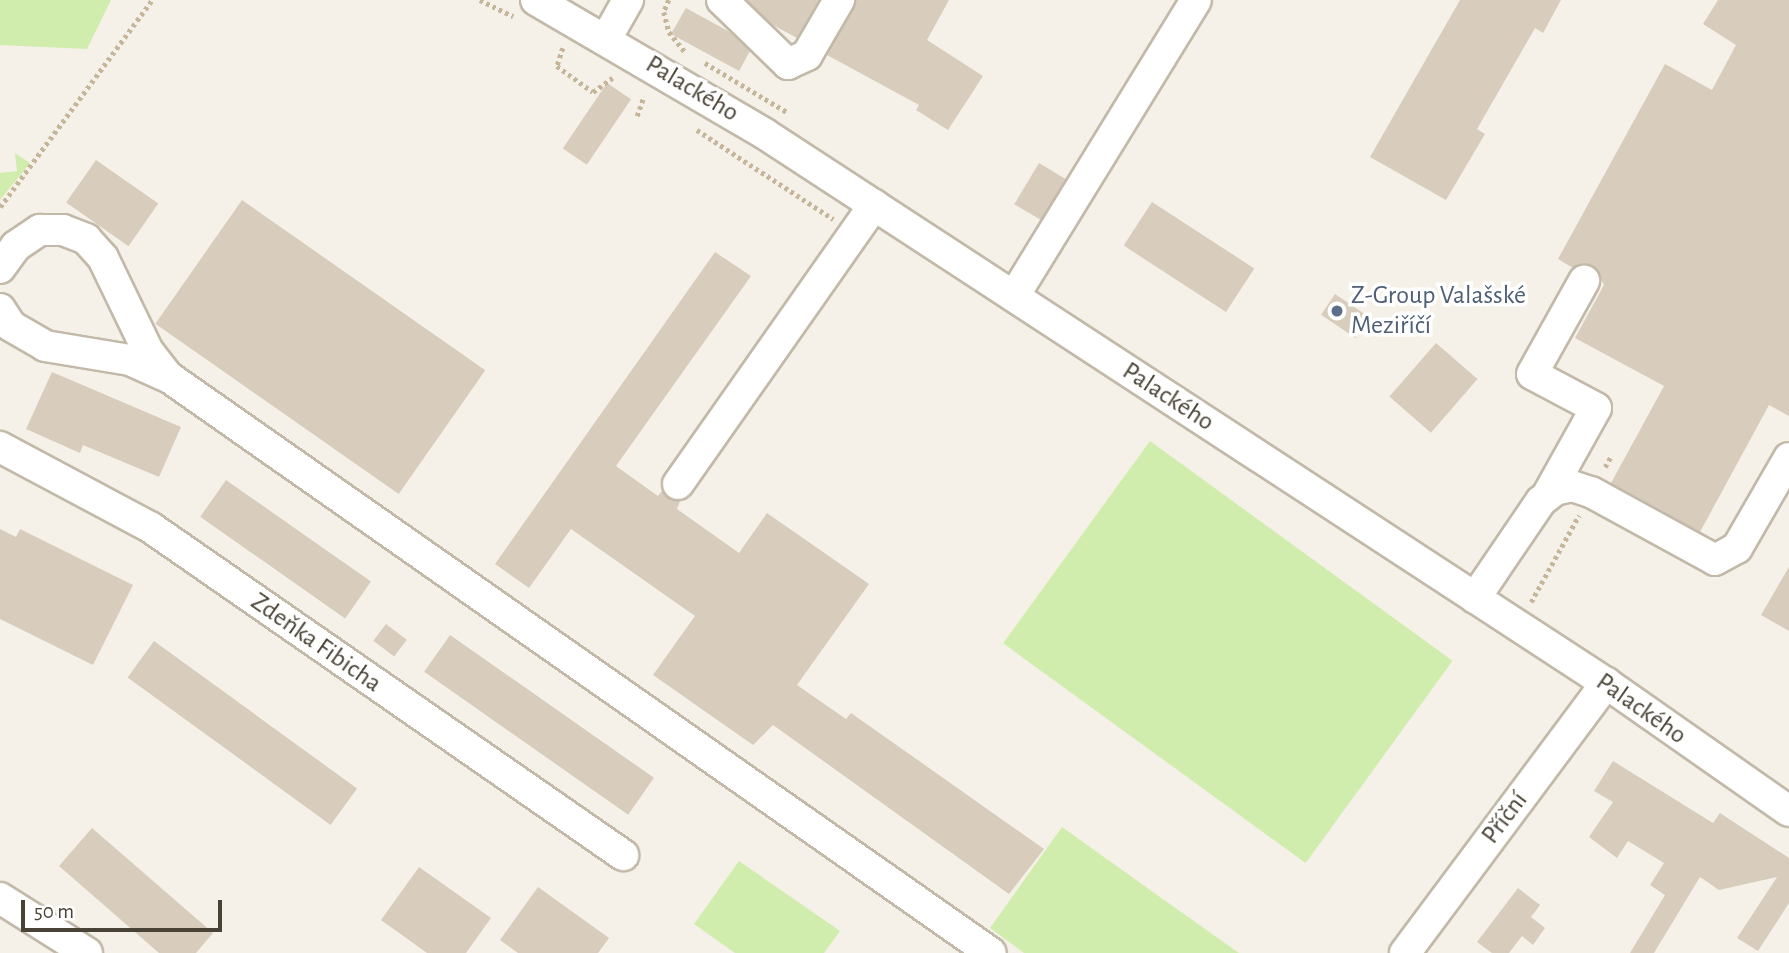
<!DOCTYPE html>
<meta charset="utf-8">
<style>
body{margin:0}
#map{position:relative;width:1789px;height:953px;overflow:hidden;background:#f5f1e8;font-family:"Alegreya Sans",sans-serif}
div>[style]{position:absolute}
.green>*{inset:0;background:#d0edad;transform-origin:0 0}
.building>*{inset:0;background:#d8cdbc;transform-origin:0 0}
.path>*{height:4.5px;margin-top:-2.25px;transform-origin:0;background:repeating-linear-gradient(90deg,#c5b699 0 3.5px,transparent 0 7px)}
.roads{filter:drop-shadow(2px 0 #c2b9a9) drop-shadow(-2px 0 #c2b9a9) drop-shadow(0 2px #c2b9a9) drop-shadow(0 -2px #c2b9a9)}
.minor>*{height:30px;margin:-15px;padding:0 15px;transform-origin:15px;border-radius:15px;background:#fff}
.dots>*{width:19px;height:19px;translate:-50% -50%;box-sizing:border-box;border:4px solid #fff;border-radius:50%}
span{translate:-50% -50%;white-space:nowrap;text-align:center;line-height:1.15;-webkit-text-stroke:7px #fff;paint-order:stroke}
.street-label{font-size:26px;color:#494236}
.service-label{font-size:26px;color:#4e5e75}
.left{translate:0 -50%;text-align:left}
.scale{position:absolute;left:21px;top:900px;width:201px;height:32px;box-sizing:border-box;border:4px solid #494236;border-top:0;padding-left:9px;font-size:21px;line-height:24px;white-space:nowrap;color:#494236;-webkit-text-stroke:5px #fff;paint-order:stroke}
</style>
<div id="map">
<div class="green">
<div style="clip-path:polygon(0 0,111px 0,87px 49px,0 45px)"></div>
<div style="clip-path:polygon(15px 153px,30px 163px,0 200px,0 173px,17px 171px)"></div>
<div style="left:1150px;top:441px;width:374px;height:250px;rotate:36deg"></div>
<div style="clip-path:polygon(1062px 827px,1181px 912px,1239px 953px,1024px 953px,990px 928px)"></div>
<div style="clip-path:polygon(739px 861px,840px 931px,824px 953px,735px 953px,694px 924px)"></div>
</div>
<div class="building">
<div style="clip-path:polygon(747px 0,819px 0,797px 38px,773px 25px)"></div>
<div style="clip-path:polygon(856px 0,949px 0,927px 40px,983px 76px,948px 130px,916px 110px,919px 105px,827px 55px)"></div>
<div style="clip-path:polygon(1460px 0,1561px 0,1543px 33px,1535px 28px,1477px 129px,1485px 134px,1446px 200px,1370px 157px)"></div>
<div style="clip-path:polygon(1718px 0,1789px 0,1789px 416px,1769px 405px,1700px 532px,1611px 483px,1664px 386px,1575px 338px,1604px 285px,1592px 265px,1573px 268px,1558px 259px,1665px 64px,1712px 90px,1736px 45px,1703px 24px)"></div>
<div style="clip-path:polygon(686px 8px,728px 31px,750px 51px,739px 71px,671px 34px)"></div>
<div style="left:607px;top:83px;width:29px;height:79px;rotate:34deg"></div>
<div style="left:96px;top:160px;width:76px;height:52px;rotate:35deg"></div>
<div style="left:1039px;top:163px;width:31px;height:48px;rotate:31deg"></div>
<div style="left:242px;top:200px;width:297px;height:151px;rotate:35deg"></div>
<div style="left:1152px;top:202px;width:122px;height:52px;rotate:33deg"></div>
<div style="clip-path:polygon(715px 252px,751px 276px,616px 466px,658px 496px,662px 491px,680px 501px,677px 509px,739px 553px,767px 513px,869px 584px,797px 685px,846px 719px,851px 713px,1044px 849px,1009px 894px,773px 725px,753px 745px,653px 675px,695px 616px,571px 529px,529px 588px,495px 564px)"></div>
<div style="left:1335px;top:294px;width:42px;height:25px;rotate:34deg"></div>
<div style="left:1436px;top:343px;width:55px;height:71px;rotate:41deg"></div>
<div style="clip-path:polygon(52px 372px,181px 427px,159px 477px,83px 445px,80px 453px,26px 429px)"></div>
<div style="left:226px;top:480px;width:177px;height:45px;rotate:35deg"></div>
<div style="clip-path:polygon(0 529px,16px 537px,20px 529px,133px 585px,93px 665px,0 619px)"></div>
<div style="clip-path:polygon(1789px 567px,1789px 631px,1761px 615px)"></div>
<div style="left:386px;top:624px;width:26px;height:21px;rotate:37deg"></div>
<div style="left:450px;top:635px;width:249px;height:45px;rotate:35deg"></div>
<div style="left:154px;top:641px;width:251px;height:45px;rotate:36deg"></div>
<div style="clip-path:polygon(1613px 761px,1713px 823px,1720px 813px,1789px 858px,1789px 903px,1758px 951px,1737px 938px,1777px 877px,1719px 890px,1700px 877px,1654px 953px,1630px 953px,1665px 895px,1650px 885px,1664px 863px,1628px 841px,1617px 858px,1589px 837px,1613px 802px,1594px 791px)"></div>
<div style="clip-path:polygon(92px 828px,213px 933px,196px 953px,159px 953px,59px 866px)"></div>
<div style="clip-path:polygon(419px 867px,491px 918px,466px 953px,427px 953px,381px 920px)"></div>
<div style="clip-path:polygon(538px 887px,609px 938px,598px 953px,518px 953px,500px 940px)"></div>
<div style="clip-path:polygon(1518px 888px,1540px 905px,1531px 917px,1545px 928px,1533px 945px,1522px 936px,1509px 953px,1492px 953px,1477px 942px)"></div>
</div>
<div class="path">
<div style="left:480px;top:0;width:37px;rotate:26deg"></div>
<div style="left:669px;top:0;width:13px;rotate:113deg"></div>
<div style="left:664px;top:12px;width:21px;rotate:76deg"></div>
<div style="left:669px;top:32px;width:26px;rotate:51deg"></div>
<div style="left:563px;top:48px;width:19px;rotate:108deg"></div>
<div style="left:557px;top:66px;width:44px;rotate:35.8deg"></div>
<div style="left:593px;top:92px;width:24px;rotate:-36deg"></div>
<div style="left:705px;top:63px;width:96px;rotate:30.9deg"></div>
<div style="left:637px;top:116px;width:21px;rotate:-71deg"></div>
<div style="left:697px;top:130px;width:163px;rotate:33.2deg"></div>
<div style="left:0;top:207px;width:257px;rotate:-53.7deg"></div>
<div style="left:1605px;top:467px;width:13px;rotate:-61deg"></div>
<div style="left:1531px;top:602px;width:99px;rotate:-61.1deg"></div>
</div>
<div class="roads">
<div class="minor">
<div style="left:536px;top:0;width:265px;rotate:30.3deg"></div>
<div style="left:765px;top:134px;width:1004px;rotate:33.14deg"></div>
<div style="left:1606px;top:683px;width:223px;rotate:35deg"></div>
<div style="left:722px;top:0;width:92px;rotate:44.1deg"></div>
<div style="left:788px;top:64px;width:21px;rotate:-25deg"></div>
<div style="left:807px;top:55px;width:64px;rotate:-59.8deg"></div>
<div style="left:606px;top:39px;width:45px;rotate:-60.6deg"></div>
<div style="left:0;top:268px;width:27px;rotate:-54deg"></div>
<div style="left:16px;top:246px;width:29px;rotate:-34deg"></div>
<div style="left:40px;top:230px;width:23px"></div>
<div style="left:63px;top:230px;width:25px;rotate:21deg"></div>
<div style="left:86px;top:239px;width:25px;rotate:48deg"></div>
<div style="left:103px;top:258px;width:103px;rotate:64.2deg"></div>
<div style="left:148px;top:351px;width:31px;rotate:52deg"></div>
<div style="left:1014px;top:296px;width:347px;rotate:-58.4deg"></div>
<div style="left:0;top:309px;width:20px;rotate:57deg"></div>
<div style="left:11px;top:326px;width:39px;rotate:30deg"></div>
<div style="left:45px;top:346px;width:86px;rotate:9.4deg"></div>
<div style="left:130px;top:360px;width:44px;rotate:24.2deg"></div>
<div style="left:170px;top:378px;width:1002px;rotate:35.01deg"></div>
<div style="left:0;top:447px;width:170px;rotate:28.1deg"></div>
<div style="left:150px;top:527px;width:576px;rotate:34.74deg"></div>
<div style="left:678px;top:484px;width:341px;rotate:-54.9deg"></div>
<div style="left:1548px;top:494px;width:98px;rotate:-60.8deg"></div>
<div style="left:1596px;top:408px;width:72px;rotate:-152deg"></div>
<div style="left:1532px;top:374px;width:107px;rotate:-60.8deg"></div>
<div style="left:1475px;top:598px;width:117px;rotate:-55.8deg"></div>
<div style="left:1541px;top:501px;width:18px;rotate:-38deg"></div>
<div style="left:1555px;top:490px;width:17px;rotate:-13deg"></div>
<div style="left:1572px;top:486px;width:20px;rotate:18deg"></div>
<div style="left:1591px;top:492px;width:141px;rotate:28.7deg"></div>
<div style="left:1715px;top:560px;width:25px;rotate:-29deg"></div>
<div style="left:1737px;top:548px;width:104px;rotate:-60deg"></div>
<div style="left:0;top:898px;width:103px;rotate:32.3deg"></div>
<div style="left:1405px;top:953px;width:337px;rotate:-53.3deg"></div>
</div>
</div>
<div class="dots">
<div style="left:1337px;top:311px;background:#5c6f8a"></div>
</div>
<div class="street-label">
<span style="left:692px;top:89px;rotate:31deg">Palackého</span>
<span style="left:1168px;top:397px;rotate:33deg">Palackého</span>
<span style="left:316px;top:643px;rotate:35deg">Zdeňka Fibicha</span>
<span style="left:1641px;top:709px;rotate:35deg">Palackého</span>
<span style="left:1505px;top:818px;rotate:-53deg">Příční</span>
</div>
<div class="service-label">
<span class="left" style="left:1351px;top:311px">Z-Group Valašské<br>Meziříčí</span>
</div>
<div class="scale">50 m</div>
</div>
